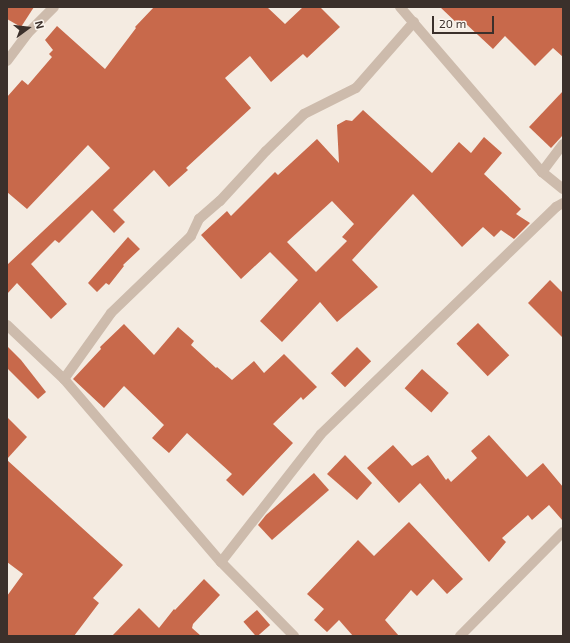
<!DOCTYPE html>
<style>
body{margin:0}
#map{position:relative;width:570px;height:643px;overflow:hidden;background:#f4ebe1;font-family:"Exo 2",sans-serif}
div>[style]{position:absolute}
.building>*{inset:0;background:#c8694b;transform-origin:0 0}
.minor>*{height:10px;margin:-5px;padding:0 5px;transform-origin:5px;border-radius:5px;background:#cdbbac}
span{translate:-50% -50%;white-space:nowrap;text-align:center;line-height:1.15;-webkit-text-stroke:3.5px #fbf5ee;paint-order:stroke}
.frame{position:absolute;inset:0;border:8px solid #3b302b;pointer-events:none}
.north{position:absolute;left:8px;top:8px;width:40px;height:40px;-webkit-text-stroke:3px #fbf5ee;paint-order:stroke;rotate:75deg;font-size:11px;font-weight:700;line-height:16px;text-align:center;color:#3b302b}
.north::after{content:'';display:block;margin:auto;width:14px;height:18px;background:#3b302b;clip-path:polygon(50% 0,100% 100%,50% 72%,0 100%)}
.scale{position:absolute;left:432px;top:16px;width:62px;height:18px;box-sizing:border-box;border:2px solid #3b302b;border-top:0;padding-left:5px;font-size:12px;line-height:14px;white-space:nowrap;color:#3b302b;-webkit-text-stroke:3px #fbf5ee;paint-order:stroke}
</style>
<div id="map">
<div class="building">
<div style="clip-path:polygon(7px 7px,34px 7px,21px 27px,7px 19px)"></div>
<div style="clip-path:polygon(154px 7px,267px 7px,285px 24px,303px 7px,320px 7px,340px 27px,307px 58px,303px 54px,271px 82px,250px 56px,225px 78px,251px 108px,186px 168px,188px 170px,169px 187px,154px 170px,113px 210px,125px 222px,114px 233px,92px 210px,59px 243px,55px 240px,31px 264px,67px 304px,51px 319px,17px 283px,7px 294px,7px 265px,110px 168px,88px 145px,27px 209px,7px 192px,7px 97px,22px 80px,28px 85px,52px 57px,49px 54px,53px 50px,45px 40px,57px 26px,105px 69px,136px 28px,135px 27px)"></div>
<div style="clip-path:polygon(440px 7px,563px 7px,563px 57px,553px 48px,535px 66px,505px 36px,493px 49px,464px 22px,460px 26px)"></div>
<div style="clip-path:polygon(563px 91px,563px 135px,551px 148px,529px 127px)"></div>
<div style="clip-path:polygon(evenodd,363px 110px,432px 173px,459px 142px,471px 153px,484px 137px,502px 153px,484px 174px,521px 209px,516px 214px,530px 223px,514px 239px,501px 230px,494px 237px,483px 227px,462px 247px,413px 194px,352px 260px,378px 287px,337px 322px,320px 302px,282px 342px,260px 321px,298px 280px,270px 252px,241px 279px,201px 235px,227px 211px,231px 216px,275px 172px,278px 175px,317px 139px,339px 163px,337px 125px,346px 120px,352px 121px,363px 110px,332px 201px,354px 224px,342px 237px,347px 241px,316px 272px,287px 242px,332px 201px)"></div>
<div style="clip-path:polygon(128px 237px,140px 249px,123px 265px,124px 266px,109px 285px,106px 283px,97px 292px,88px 283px)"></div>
<div style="clip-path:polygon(550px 280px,563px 293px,563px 338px,528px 303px)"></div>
<div style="left:478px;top:323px;width:45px;height:30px;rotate:46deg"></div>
<div style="clip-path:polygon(124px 324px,154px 355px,178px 327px,194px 341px,191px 345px,216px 368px,217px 367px,232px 380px,254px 361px,264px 373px,284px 354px,317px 387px,303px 400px,301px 397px,273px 424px,293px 443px,243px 496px,226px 480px,232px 474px,187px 433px,169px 453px,152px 438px,164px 425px,124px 386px,104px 408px,73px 379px,101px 349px,100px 347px)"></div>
<div style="clip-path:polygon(7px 346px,21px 360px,46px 392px,38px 399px,7px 368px)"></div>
<div style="left:357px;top:347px;width:20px;height:37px;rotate:45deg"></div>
<div style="left:422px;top:369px;width:36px;height:26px;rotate:42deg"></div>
<div style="clip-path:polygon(7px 417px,27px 437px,7px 459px)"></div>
<div style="clip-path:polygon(489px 435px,527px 477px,543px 463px,563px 487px,563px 521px,549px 505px,532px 520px,528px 515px,502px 538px,506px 542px,489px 562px,420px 483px,399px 503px,367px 468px,393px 445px,412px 466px,428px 455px,446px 480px,448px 478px,451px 482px,477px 458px,471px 451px)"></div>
<div style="clip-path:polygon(345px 455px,372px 483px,357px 500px,327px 474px)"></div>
<div style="clip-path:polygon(7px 460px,123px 565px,93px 598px,99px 603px,74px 636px,7px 636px,7px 596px,23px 574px,7px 562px)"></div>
<div style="clip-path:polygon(314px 473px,329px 490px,272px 540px,258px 525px,266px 515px)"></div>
<div style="clip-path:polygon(409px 522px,463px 579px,447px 594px,433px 579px,417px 596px,411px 590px,385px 620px,399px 636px,353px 636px,339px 620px,327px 632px,314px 620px,324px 609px,307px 594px,358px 540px,374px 556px)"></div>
<div style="clip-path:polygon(204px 579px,220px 595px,193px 624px,192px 628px,201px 636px,112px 636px,139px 608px,159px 628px,174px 609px,175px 610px)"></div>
<div style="left:257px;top:610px;width:20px;height:18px;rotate:49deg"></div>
</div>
<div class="minor">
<div style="left:400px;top:7px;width:218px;rotate:49.3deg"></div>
<div style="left:542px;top:172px;width:27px;rotate:39deg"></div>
<div style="left:7px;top:61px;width:34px;rotate:-53deg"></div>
<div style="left:27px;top:34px;width:38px;rotate:-45deg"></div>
<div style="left:542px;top:172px;width:35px;rotate:-53deg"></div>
<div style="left:7px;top:325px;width:79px;rotate:43.5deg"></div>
<div style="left:64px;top:379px;width:241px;rotate:49.4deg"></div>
<div style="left:221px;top:562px;width:104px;rotate:45.4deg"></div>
<div style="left:64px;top:379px;width:81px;rotate:-54.5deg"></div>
<div style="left:111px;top:313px;width:111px;rotate:-43.9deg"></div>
<div style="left:191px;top:236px;width:19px;rotate:-65deg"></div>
<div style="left:199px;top:219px;width:28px;rotate:-41deg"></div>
<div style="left:220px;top:201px;width:68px;rotate:-47.4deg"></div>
<div style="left:266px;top:151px;width:53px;rotate:-44.2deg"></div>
<div style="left:304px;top:114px;width:58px;rotate:-26.6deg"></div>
<div style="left:356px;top:88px;width:88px;rotate:-48.7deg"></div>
<div style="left:221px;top:562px;width:162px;rotate:-52deg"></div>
<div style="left:321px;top:434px;width:327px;rotate:-44deg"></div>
<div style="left:556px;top:207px;width:8px;rotate:-30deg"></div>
<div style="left:460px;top:636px;width:146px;rotate:-45.3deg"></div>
</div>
<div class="frame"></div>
<div class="north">N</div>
<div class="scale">20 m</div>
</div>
